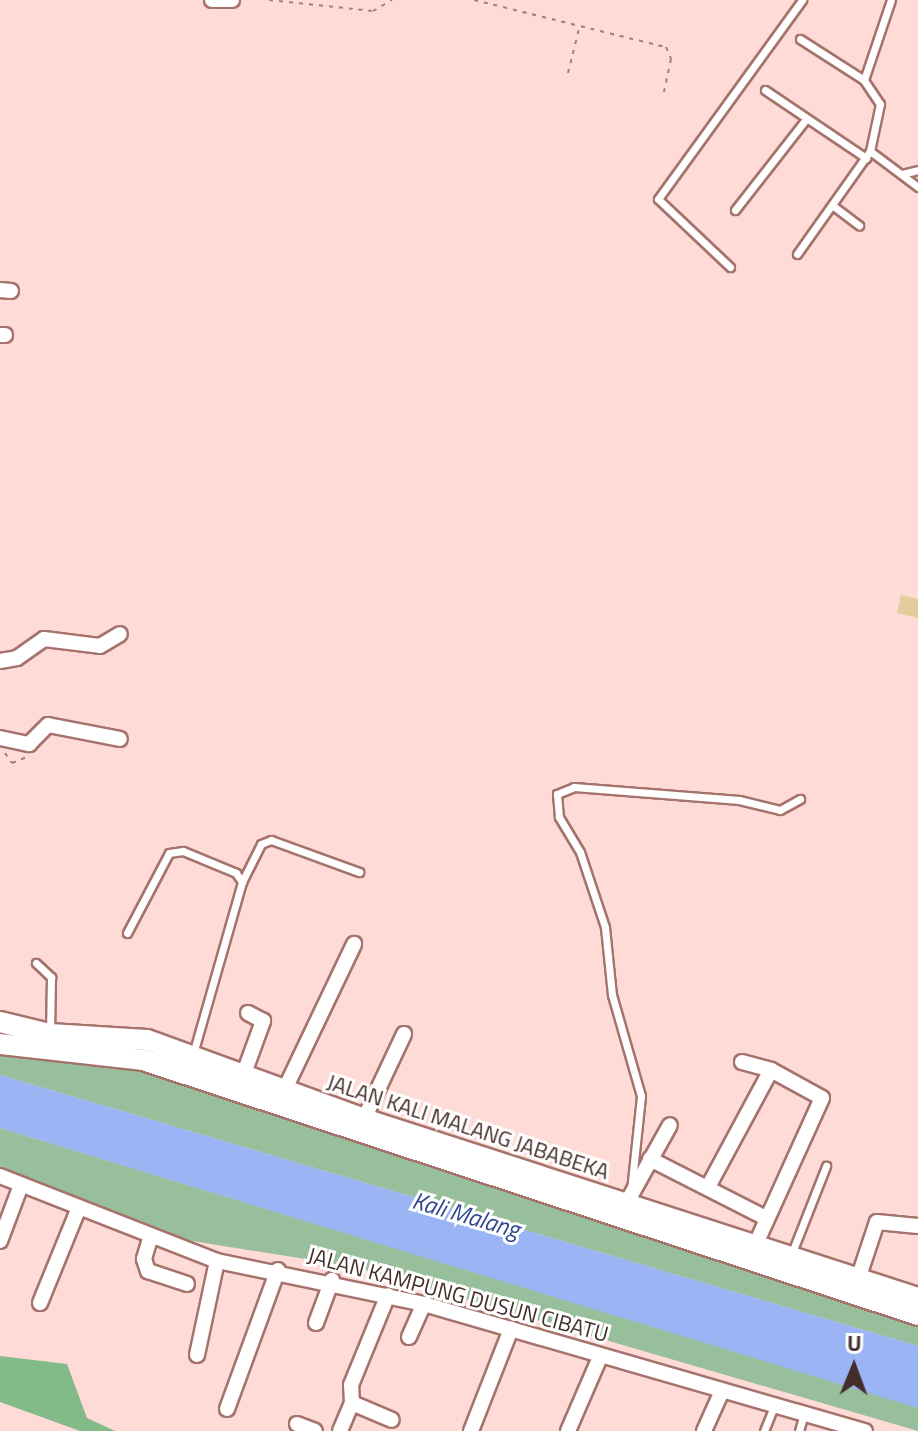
<!DOCTYPE html>
<style>
body{margin:0}
#map{position:relative;width:918px;height:1431px;overflow:hidden;background:#fedbd6;font-family:"Titillium Web",sans-serif}
div>[style]{position:absolute}
.green>*{inset:0;background:#98bf9b}
.forest>*{inset:0;background:#83bb88}
.water>*{inset:0;background:#9bb4f3}
.building>*{inset:0;background:#e2cd9d}
.path>*{height:2px;margin-top:-1px;transform-origin:0;background:repeating-linear-gradient(90deg,#9e827e 0 4px,transparent 0 10px)}
.roads{filter:drop-shadow(2px 0 #a6726c) drop-shadow(-2px 0 #a6726c) drop-shadow(0 2px #a6726c) drop-shadow(0 -2px #a6726c)}
.lane>*{height:7px;margin:-3.5px;padding:0 3.5px;transform-origin:3.5px;border-radius:3.5px;background:#fff}
.street>*{height:14px;margin:-7px;padding:0 7px;transform-origin:7px;border-radius:7px;background:#fff}
.secondary>*{height:20px;margin:-10px;padding:0 10px;transform-origin:10px;border-radius:10px;background:#fff}
span{translate:-50% -50%;white-space:nowrap;text-align:center;line-height:1.15;-webkit-text-stroke:6px #fff;paint-order:stroke}
.street-label{font-size:22px;color:#442e2b}
.water-label{font-size:24px;color:#2f4790;font-style:italic}
.north{position:absolute;left:814px;top:1327px;width:80px;height:80px;-webkit-text-stroke:6px #fff;paint-order:stroke;rotate:1deg;font-size:22px;font-weight:700;line-height:32px;text-align:center;color:#442e2b}
.north::after{content:'';display:block;margin:auto;width:28px;height:36px;background:#442e2b;clip-path:polygon(50% 0,100% 100%,50% 72%,0 100%)}
</style>
<div id="map">
<div class="green">
<div style="clip-path:polygon(0 1022px,147px 1040px,918px 1298px,918px 1346px,0 1075px)"></div>
<div style="clip-path:polygon(0 1128px,918px 1407px,918px 1431px,355px 1267px,186px 1240px,0 1170px)"></div>
</div>
<div class="forest">
<div style="clip-path:polygon(0 1356px,67px 1364px,87px 1418px,115px 1431px,80px 1431px,0 1402px)"></div>
</div>
<div class="water">
<div style="clip-path:polygon(0 1075px,918px 1346px,918px 1408px,0 1128px)"></div>
</div>
<div class="building">
<div style="clip-path:polygon(901px 595px,918px 599px,918px 618px,897px 613px)"></div>
</div>
<div class="path">
<div style="left:269px;top:0;width:105px;rotate:6deg"></div>
<div style="left:373px;top:11px;width:22px;rotate:-30deg"></div>
<div style="left:474px;top:0;width:198px;rotate:13.8deg"></div>
<div style="left:666px;top:47px;width:13px;rotate:67deg"></div>
<div style="left:671px;top:59px;width:35px;rotate:102deg"></div>
<div style="left:568px;top:73px;width:45px;rotate:-76deg"></div>
<div style="left:5px;top:753px;width:12px;rotate:55deg"></div>
<div style="left:12px;top:763px;width:16px;rotate:-22deg"></div>
</div>
<div class="roads">
<div class="lane">
<div style="left:800px;top:39px;width:76px;rotate:32.6deg"></div>
<div style="left:765px;top:90px;width:122px;rotate:34deg"></div>
<div style="left:870px;top:151px;width:60px;rotate:36.9deg"></div>
<div style="left:902px;top:174px;width:16px;rotate:-14deg"></div>
<div style="left:832px;top:205px;width:34px;rotate:37deg"></div>
<div style="left:735px;top:210px;width:115px;rotate:-52deg"></div>
<div style="left:797px;top:254px;width:126px;rotate:-54.7deg"></div>
<div style="left:870px;top:151px;width:48px;rotate:-78deg"></div>
<div style="left:880px;top:104px;width:29px;rotate:-124deg"></div>
<div style="left:864px;top:80px;width:84px;rotate:-71.4deg"></div>
<div style="left:730px;top:267px;width:99px;rotate:-136.6deg"></div>
<div style="left:658px;top:199px;width:246px;rotate:-54.1deg"></div>
<div style="left:242px;top:882px;width:42px;rotate:-63.4deg"></div>
<div style="left:261px;top:844px;width:11px;rotate:-22deg"></div>
<div style="left:271px;top:840px;width:94px;rotate:20deg"></div>
<div style="left:127px;top:933px;width:90px;rotate:-62.3deg"></div>
<div style="left:169px;top:853px;width:14px;rotate:-8deg"></div>
<div style="left:183px;top:851px;width:57px;rotate:22.5deg"></div>
<div style="left:236px;top:873px;width:11px;rotate:56deg"></div>
<div style="left:242px;top:882px;width:179px;rotate:105.9deg"></div>
<div style="left:36px;top:963px;width:21px;rotate:43deg"></div>
<div style="left:51px;top:977px;width:56px;rotate:91deg"></div>
<div style="left:631px;top:1190px;width:95px;rotate:-83.9deg"></div>
<div style="left:641px;top:1096px;width:105px;rotate:-106deg"></div>
<div style="left:612px;top:995px;width:68px;rotate:-95.9deg"></div>
<div style="left:605px;top:927px;width:79px;rotate:-108.4deg"></div>
<div style="left:580px;top:852px;width:41px;rotate:-121deg"></div>
<div style="left:559px;top:817px;width:23px;rotate:-95deg"></div>
<div style="left:557px;top:794px;width:18px;rotate:-22deg"></div>
<div style="left:574px;top:787px;width:166px;rotate:4.5deg"></div>
<div style="left:739px;top:800px;width:42px;rotate:13.7deg"></div>
<div style="left:780px;top:810px;width:23px;rotate:-29deg"></div>
<div style="left:791px;top:1255px;width:96px;rotate:-68.5deg"></div>
<div style="left:764px;top:1431px;width:27px;rotate:-68deg"></div>
<div style="left:799px;top:1431px;width:18px;rotate:-74deg"></div>
</div>
<div class="street">
<div style="left:212px;top:0;width:20px"></div>
<div style="left:0;top:290px;width:11px;rotate:5deg"></div>
<div style="left:0;top:335px;width:5px"></div>
<div style="left:0;top:661px;width:17px;rotate:-10deg"></div>
<div style="left:17px;top:658px;width:33px;rotate:-35deg"></div>
<div style="left:44px;top:639px;width:56px;rotate:7.1deg"></div>
<div style="left:100px;top:646px;width:23px;rotate:-31deg"></div>
<div style="left:0;top:738px;width:30px;rotate:12deg"></div>
<div style="left:29px;top:744px;width:27px;rotate:-45deg"></div>
<div style="left:48px;top:725px;width:73px;rotate:11deg"></div>
<div style="left:742px;top:1062px;width:30px;rotate:15deg"></div>
<div style="left:771px;top:1070px;width:58px;rotate:28.8deg"></div>
<div style="left:822px;top:1098px;width:162px;rotate:114.4deg"></div>
<div style="left:243px;top:1076px;width:59px;rotate:-70deg"></div>
<div style="left:263px;top:1021px;width:17px;rotate:-152deg"></div>
<div style="left:284px;top:1091px;width:163px;rotate:-64.5deg"></div>
<div style="left:364px;top:1119px;width:94px;rotate:-64.8deg"></div>
<div style="left:650px;top:1159px;width:130px;rotate:27deg"></div>
<div style="left:0;top:1176px;width:233px;rotate:21.4deg"></div>
<div style="left:217px;top:1261px;width:211px;rotate:11.7deg"></div>
<div style="left:424px;top:1304px;width:459px;rotate:16.1deg"></div>
<div style="left:708px;top:1187px;width:133px;rotate:-61.7deg"></div>
<div style="left:626px;top:1204px;width:90px;rotate:-60.9deg"></div>
<div style="left:150px;top:1239px;width:21px;rotate:107deg"></div>
<div style="left:144px;top:1259px;width:13px;rotate:72deg"></div>
<div style="left:148px;top:1271px;width:41px;rotate:18.4deg"></div>
<div style="left:0;top:1241px;width:60px;rotate:-69.4deg"></div>
<div style="left:858px;top:1279px;width:60px;rotate:-71.6deg"></div>
<div style="left:877px;top:1222px;width:41px;rotate:5.6deg"></div>
<div style="left:40px;top:1303px;width:100px;rotate:-67.8deg"></div>
<div style="left:316px;top:1323px;width:46px;rotate:-69.6deg"></div>
<div style="left:409px;top:1337px;width:36px;rotate:-66deg"></div>
<div style="left:197px;top:1355px;width:96px;rotate:-78deg"></div>
<div style="left:352px;top:1403px;width:43px;rotate:23deg"></div>
<div style="left:227px;top:1409px;width:148px;rotate:-69.9deg"></div>
<div style="left:297px;top:1424px;width:19px;rotate:21deg"></div>
<div style="left:340px;top:1431px;width:30px;rotate:-67deg"></div>
<div style="left:352px;top:1403px;width:18px;rotate:-93deg"></div>
<div style="left:351px;top:1385px;width:97px;rotate:-67.7deg"></div>
<div style="left:471px;top:1431px;width:110px;rotate:-68.6deg"></div>
<div style="left:568px;top:1431px;width:81px;rotate:-66.6deg"></div>
<div style="left:704px;top:1431px;width:44px;rotate:-65.8deg"></div>
</div>
<div class="secondary">
<div style="left:0;top:1022px;width:51px;rotate:13.5deg"></div>
<div style="left:50px;top:1034px;width:97px;rotate:3.5deg"></div>
<div style="left:147px;top:1040px;width:231px;rotate:20deg"></div>
<div style="left:364px;top:1119px;width:582px;rotate:17.91deg"></div>
<div style="left:0;top:1044px;width:144px;rotate:6.4deg"></div>
<div style="left:143px;top:1060px;width:816px;rotate:18.21deg"></div>
</div>
</div>
<div class="street-label">
<span style="left:468px;top:1127px;rotate:18deg">JALAN KALI MALANG JABABEKA</span>
<span style="left:458px;top:1295px;rotate:15deg">JALAN KAMPUNG DUSUN CIBATU</span>
</div>
<div class="water-label">
<span style="left:466px;top:1215px;rotate:16deg">Kali Malang</span>
</div>
<div class="north">U</div>
</div>
